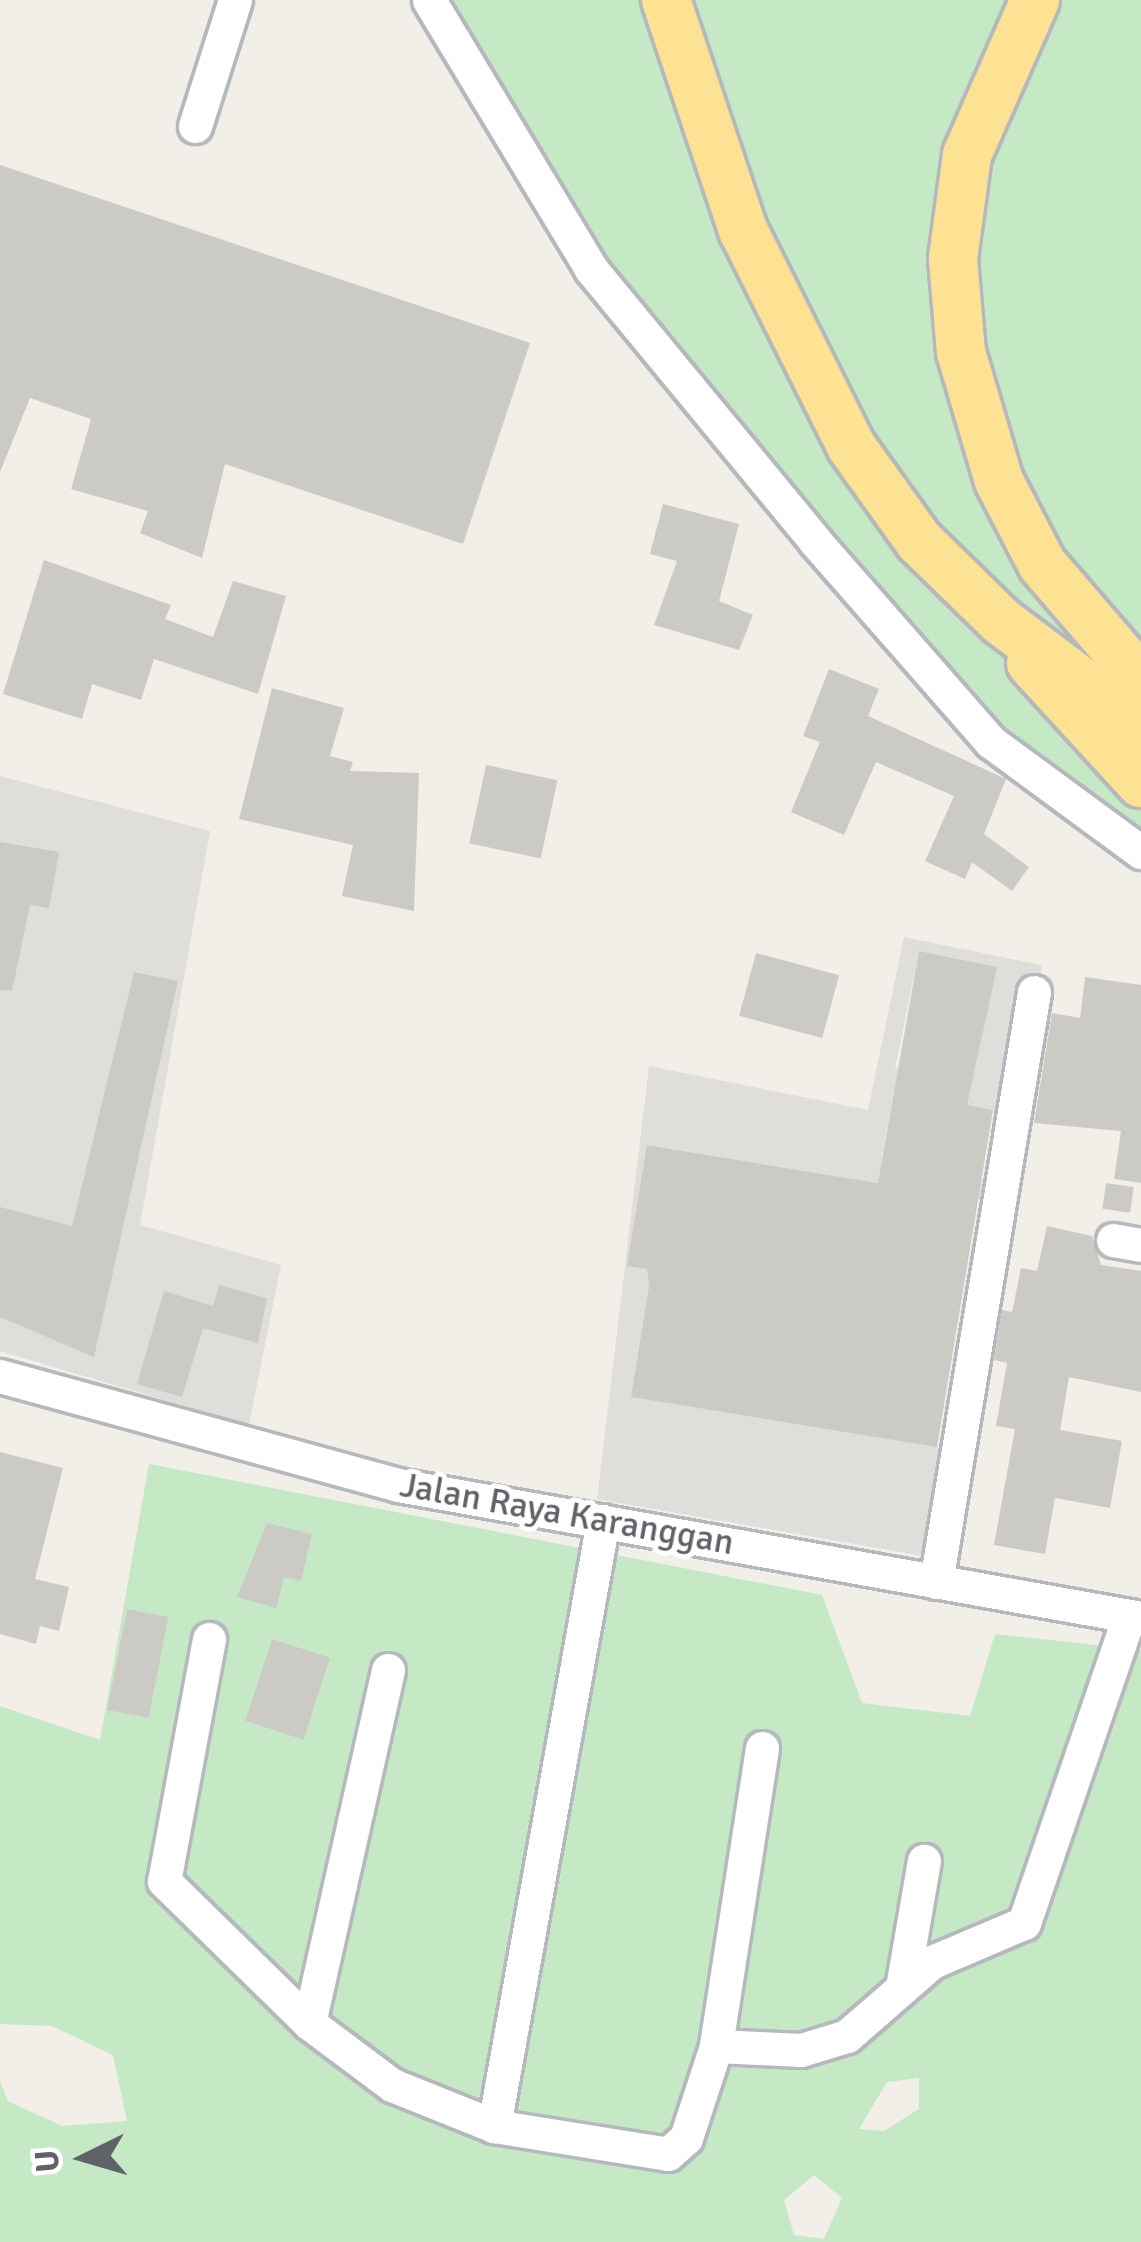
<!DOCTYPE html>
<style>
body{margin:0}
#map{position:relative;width:1141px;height:2242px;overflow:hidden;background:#f1efe8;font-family:Signika,sans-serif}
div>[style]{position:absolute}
.industrial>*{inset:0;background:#e0deda}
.green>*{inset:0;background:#c5e8c5}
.building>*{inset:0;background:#cccac5;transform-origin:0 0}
.roads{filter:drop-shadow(3px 0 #b5b8bc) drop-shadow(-3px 0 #b5b8bc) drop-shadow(0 3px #b5b8bc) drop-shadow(0 -3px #b5b8bc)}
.minor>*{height:33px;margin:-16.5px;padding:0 16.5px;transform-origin:16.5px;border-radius:16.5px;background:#fff}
.highway>*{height:48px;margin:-24px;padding:0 24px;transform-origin:24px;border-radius:24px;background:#fde293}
span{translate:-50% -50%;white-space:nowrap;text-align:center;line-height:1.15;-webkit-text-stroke:10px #fff;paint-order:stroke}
.street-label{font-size:36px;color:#5f6368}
.north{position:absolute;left:24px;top:2098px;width:120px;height:120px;-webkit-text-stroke:9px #fff;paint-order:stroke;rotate:265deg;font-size:33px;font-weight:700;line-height:48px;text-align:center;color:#5f6368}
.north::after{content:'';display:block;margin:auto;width:42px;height:54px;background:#5f6368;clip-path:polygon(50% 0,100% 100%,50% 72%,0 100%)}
</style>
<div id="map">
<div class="industrial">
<div style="clip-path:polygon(0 776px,210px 831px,140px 1225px,281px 1265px,249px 1425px,0 1351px)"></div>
<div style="clip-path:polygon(evenodd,904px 937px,1042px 965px,946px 1560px,597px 1499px,649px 1066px,868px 1110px,904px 937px,919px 951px,996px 967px,971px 1084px,895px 1068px,919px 951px,904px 937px,894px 1093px,941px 1101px,929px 1166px,882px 1157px,894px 1093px,904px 937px,951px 1102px,1002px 1112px,989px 1181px,938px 1171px,951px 1102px,904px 937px,648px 1145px,981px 1200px,941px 1447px,631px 1397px,649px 1286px,647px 1269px,628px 1265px,648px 1145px)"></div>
</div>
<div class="green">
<div style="clip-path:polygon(430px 0,1141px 0,1141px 852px,991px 742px,591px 269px)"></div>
<div style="clip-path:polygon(evenodd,149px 1464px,822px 1595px,862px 1703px,970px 1716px,995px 1634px,1141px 1650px,1141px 2242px,0 2242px,0 2082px,8px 2101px,62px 2126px,127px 2121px,113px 2055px,52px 2026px,0 2024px,0 1706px,100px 1740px,149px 1464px,919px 2078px,919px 2109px,884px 2131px,859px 2129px,887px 2082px,919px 2078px,149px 1464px,814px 2175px,842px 2198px,824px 2239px,794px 2235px,784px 2200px,814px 2175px)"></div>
</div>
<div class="building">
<div style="clip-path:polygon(0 165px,530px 343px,463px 544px,225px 464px,202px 558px,140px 533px,148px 511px,71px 489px,91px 419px,30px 398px,0 472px)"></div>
<div style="clip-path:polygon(663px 504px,739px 524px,719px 601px,753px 615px,739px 650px,654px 625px,677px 561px,650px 554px)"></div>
<div style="clip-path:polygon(44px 560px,171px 605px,165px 619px,213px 637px,233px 581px,286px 596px,258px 694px,154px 659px,141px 700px,92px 684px,82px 719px,3px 694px)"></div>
<div style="clip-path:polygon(829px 669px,879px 689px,868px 716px,1006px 779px,984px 834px,1029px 867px,1012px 891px,972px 862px,965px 879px,925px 861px,954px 796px,876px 762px,844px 835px,791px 812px,820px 742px,803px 736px)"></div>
<div style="clip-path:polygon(272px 688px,344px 708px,330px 756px,353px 762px,350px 771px,419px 773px,414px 911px,342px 896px,353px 845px,239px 819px)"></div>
<div style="left:486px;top:765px;width:73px;height:80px;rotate:12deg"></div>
<div style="clip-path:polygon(0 842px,59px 852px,49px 908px,30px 905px,12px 991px,0 990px)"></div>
<div style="clip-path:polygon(919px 951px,997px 967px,967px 1105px,993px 1110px,937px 1447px,631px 1397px,649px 1286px,647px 1269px,627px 1266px,647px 1145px,878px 1183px)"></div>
<div style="left:756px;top:953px;width:86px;height:65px;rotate:15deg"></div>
<div style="clip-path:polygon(134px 972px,178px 981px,94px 1357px,0 1317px,0 1207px,72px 1226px)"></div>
<div style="clip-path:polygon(1085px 977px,1141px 985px,1141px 1183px,1114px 1179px,1121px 1131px,1034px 1123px,1052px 1013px,1080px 1018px)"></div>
<div style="left:1106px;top:1183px;width:28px;height:26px;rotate:8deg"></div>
<div style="clip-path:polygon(1047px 1226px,1092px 1236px,1101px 1265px,1141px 1271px,1141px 1392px,1069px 1377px,1060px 1430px,1122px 1441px,1110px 1508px,1055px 1498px,1045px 1554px,994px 1545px,1015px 1429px,996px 1426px,1007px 1363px,994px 1360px,1002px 1310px,1012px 1312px,1021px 1268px,1037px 1271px)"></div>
<div style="clip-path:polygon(219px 1285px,267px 1298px,258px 1343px,203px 1328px,182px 1397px,137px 1384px,164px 1291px,213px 1306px)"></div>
<div style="clip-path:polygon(0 1452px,63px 1468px,35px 1579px,69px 1587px,59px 1631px,40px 1626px,36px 1644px,0 1634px)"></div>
<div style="clip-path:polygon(267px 1523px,312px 1534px,301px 1581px,284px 1577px,276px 1608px,237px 1597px)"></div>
<div style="left:127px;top:1609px;width:42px;height:103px;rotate:11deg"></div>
<div style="left:272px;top:1639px;width:61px;height:86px;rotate:18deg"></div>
</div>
<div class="roads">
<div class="minor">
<div style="left:429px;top:0;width:314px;rotate:58.9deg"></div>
<div style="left:591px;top:269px;width:352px;rotate:50.5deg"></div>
<div style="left:815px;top:541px;width:267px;rotate:48.8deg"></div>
<div style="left:991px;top:742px;width:186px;rotate:36.3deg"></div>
<div style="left:195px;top:126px;width:132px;rotate:-72.4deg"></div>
<div style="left:1113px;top:1240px;width:28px;rotate:10deg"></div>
<div style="left:0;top:1376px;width:413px;rotate:15.3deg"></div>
<div style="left:398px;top:1485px;width:755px;rotate:10.15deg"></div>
<div style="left:603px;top:1521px;width:615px;rotate:100.21deg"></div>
<div style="left:494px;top:2126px;width:176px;rotate:9.1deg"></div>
<div style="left:668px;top:2154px;width:24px;rotate:-42deg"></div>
<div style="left:686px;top:2138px;width:97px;rotate:-71.9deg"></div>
<div style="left:936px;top:1582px;width:598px;rotate:-80.57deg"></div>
<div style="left:209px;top:1639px;width:246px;rotate:100.5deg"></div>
<div style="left:164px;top:1881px;width:203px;rotate:44.4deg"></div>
<div style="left:388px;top:1670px;width:362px;rotate:102.6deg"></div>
<div style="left:309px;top:2023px;width:104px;rotate:36.8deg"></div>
<div style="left:392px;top:2085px;width:110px;rotate:21.9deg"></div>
<div style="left:762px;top:1748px;width:302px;rotate:98.8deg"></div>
<div style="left:716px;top:2046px;width:85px;rotate:2.7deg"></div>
<div style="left:801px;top:2050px;width:48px;rotate:-16.9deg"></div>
<div style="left:847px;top:2036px;width:113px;rotate:-41deg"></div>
<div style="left:932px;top:1962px;width:100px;rotate:-23deg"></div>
<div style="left:1024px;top:1923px;width:324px;rotate:-71.1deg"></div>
<div style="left:903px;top:1982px;width:123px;rotate:-80.2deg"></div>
</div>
<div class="highway">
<div style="left:666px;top:0;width:243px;rotate:71.5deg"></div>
<div style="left:743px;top:230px;width:241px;rotate:63.4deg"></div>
<div style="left:851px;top:446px;width:117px;rotate:54.4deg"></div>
<div style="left:919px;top:541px;width:115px;rotate:44.3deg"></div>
<div style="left:1001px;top:621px;width:176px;rotate:37.1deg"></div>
<div style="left:1035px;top:0;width:169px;rotate:113.7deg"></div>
<div style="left:967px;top:155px;width:105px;rotate:97.7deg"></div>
<div style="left:953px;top:259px;width:93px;rotate:85.1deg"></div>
<div style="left:961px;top:352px;width:134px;rotate:73.6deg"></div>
<div style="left:999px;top:481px;width:93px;rotate:62.6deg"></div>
<div style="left:1042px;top:564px;width:152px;rotate:49.3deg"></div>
<div style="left:1031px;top:663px;width:163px;rotate:47.5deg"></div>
</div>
</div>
<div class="street-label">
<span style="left:567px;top:1514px;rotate:10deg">Jalan Raya Karanggan</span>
</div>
<div class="north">U</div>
</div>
